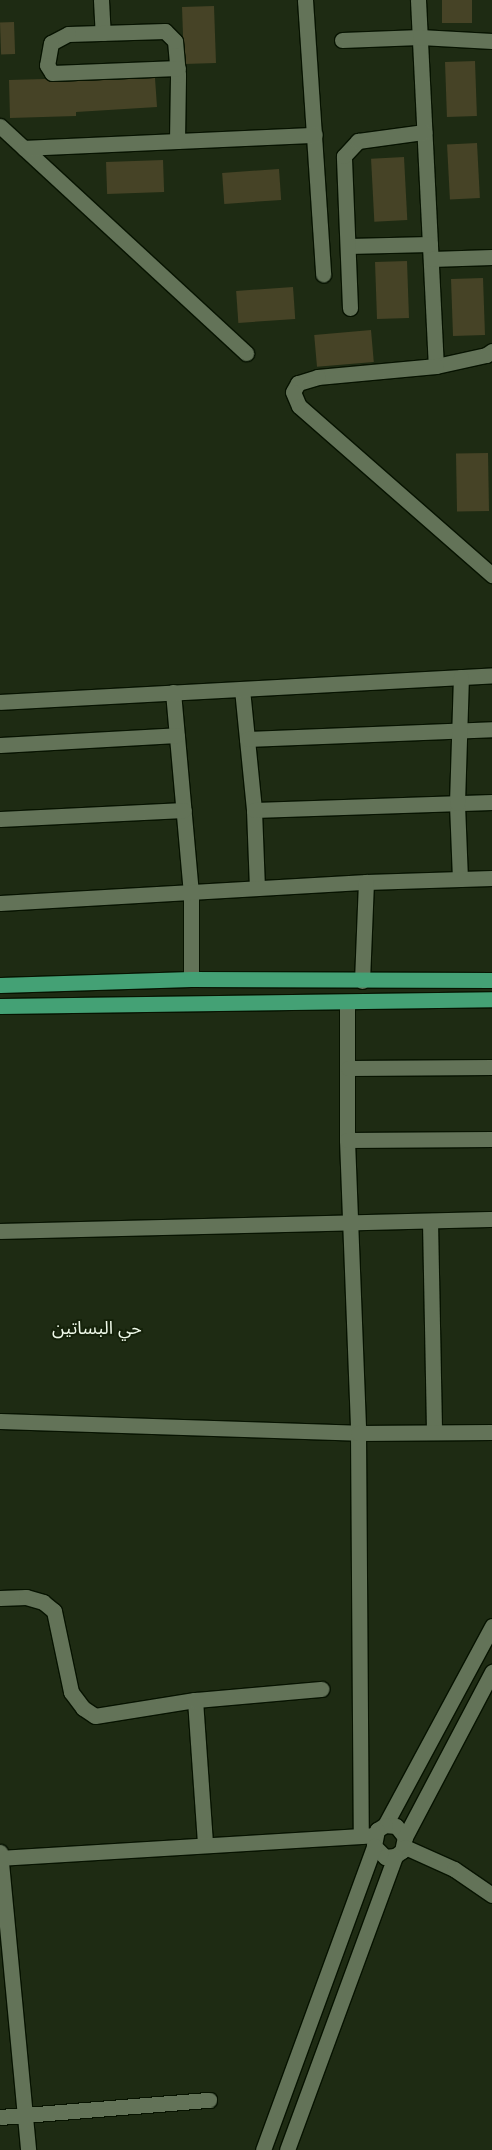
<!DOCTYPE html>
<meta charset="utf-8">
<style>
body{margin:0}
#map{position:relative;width:492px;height:2150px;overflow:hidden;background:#1e2b13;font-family:Helvetica,"Noto Sans Arabic",sans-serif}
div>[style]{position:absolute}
.building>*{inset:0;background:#464326;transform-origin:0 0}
.roads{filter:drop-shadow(1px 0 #071300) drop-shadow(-1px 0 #071300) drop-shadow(0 1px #071300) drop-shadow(0 -1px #071300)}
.minor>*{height:15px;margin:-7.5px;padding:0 7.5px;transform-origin:7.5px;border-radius:7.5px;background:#637358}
.major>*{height:15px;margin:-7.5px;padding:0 7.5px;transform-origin:7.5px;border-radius:7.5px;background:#44a175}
span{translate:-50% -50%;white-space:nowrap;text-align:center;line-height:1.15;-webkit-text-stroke:4px #142109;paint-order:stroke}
.neighbourhood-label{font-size:18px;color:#eff9e9}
</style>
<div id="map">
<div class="building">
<div style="left:442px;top:0;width:30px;height:23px"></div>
<div style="left:214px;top:6px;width:57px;height:32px;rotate:88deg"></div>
<div style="left:14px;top:22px;width:32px;height:14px;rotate:88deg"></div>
<div style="left:475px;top:61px;width:55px;height:30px;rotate:88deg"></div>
<div style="clip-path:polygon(155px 78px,157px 107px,76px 112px,76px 116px,10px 118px,9px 80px,45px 79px,52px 82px)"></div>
<div style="left:477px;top:143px;width:55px;height:30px;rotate:87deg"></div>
<div style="left:404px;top:157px;width:63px;height:33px;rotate:87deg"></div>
<div style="left:163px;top:160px;width:32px;height:57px;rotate:88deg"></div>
<div style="left:279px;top:169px;width:31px;height:57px;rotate:86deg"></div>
<div style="left:407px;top:261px;width:57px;height:32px;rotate:88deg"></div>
<div style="left:483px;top:278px;width:57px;height:32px;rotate:88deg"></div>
<div style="left:293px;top:287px;width:32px;height:57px;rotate:86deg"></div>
<div style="left:371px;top:330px;width:32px;height:57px;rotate:85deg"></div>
<div style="left:488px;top:453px;width:58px;height:32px;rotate:89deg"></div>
</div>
<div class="roads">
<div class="minor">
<div style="left:101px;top:0;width:33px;rotate:87deg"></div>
<div style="left:305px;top:0;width:275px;rotate:86.2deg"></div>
<div style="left:418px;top:0;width:366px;rotate:87.2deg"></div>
<div style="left:342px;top:40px;width:78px;rotate:-2.2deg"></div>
<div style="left:420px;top:37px;width:72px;rotate:3.2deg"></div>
<div style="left:0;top:126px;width:335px;rotate:42.7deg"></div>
<div style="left:177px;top:141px;width:66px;rotate:-89.1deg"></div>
<div style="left:178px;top:75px;width:34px;rotate:-95deg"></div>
<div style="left:175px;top:41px;width:14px;rotate:-135deg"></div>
<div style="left:165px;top:31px;width:97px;rotate:178.2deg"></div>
<div style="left:68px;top:34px;width:19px;rotate:152deg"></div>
<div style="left:51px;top:43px;width:22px;rotate:100deg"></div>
<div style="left:47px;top:65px;width:9px;rotate:58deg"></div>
<div style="left:52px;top:73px;width:126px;rotate:-2.3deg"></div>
<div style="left:24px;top:148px;width:291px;rotate:-2.6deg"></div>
<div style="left:348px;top:246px;width:82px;rotate:-1.4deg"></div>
<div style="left:431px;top:259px;width:61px;rotate:-1.9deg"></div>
<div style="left:350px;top:308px;width:152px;rotate:-92.3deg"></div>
<div style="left:344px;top:156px;width:21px;rotate:-47deg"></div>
<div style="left:358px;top:141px;width:67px;rotate:-7.8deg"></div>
<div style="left:492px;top:351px;width:7px;rotate:146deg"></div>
<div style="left:486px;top:355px;width:51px;rotate:167.6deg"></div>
<div style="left:436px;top:366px;width:119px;rotate:174.7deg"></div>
<div style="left:318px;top:377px;width:21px;rotate:163deg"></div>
<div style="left:298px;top:383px;width:10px;rotate:119deg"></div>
<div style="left:293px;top:392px;width:15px;rotate:67deg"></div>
<div style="left:299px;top:406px;width:257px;rotate:41.2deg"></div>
<div style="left:242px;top:689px;width:122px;rotate:84.3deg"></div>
<div style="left:254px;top:810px;width:78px;rotate:87.8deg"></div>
<div style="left:173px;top:692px;width:201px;rotate:84.9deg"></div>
<div style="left:191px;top:892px;width:87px;rotate:90deg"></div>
<div style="left:0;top:702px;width:493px;rotate:-3.1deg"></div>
<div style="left:247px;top:739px;width:245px;rotate:-2.3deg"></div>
<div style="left:0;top:745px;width:177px;rotate:-3.2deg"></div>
<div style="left:254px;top:810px;width:238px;rotate:-1.9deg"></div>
<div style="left:0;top:819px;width:184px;rotate:-2.8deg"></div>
<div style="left:460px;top:879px;width:76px;rotate:-92.3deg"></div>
<div style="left:457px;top:803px;width:126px;rotate:-88.2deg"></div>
<div style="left:0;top:903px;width:367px;rotate:-3.3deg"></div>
<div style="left:366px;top:882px;width:126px;rotate:-1.8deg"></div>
<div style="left:362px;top:981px;width:99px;rotate:-87.7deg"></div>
<div style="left:347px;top:1003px;width:137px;rotate:90deg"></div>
<div style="left:347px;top:1140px;width:293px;rotate:87.8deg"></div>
<div style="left:358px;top:1433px;width:403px;rotate:89.6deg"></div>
<div style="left:348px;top:1068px;width:144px;rotate:-0.4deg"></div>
<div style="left:347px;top:1140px;width:145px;rotate:-0.4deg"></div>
<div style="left:430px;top:1221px;width:211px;rotate:88.9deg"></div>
<div style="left:0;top:1231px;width:492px;rotate:-1.4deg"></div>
<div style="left:0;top:1421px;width:358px;rotate:1.9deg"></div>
<div style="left:358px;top:1433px;width:134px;rotate:-0.4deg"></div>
<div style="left:0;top:1598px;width:26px;rotate:-2deg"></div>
<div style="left:26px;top:1597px;width:18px;rotate:16deg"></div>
<div style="left:43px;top:1602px;width:14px;rotate:39deg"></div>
<div style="left:54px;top:1611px;width:83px;rotate:78.1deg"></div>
<div style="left:71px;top:1692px;width:20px;rotate:53deg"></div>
<div style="left:83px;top:1708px;width:14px;rotate:34deg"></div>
<div style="left:95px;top:1716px;width:101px;rotate:-9.1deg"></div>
<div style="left:195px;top:1700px;width:144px;rotate:86deg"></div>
<div style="left:195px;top:1700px;width:127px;rotate:-5deg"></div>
<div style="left:385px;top:1825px;width:226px;rotate:-61.7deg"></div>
<div style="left:405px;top:1837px;width:14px;rotate:-129deg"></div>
<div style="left:396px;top:1826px;width:11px;rotate:-175deg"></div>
<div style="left:385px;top:1825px;width:9px;rotate:148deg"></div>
<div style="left:377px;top:1830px;width:16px;rotate:101deg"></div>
<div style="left:374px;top:1846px;width:16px;rotate:45deg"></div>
<div style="left:385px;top:1857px;width:10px;rotate:-6deg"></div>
<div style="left:395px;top:1856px;width:9px;rotate:-36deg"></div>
<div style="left:402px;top:1851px;width:14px;rotate:-78deg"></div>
<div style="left:405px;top:1837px;width:187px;rotate:-62.2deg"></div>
<div style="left:405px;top:1847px;width:54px;rotate:24.2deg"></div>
<div style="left:454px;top:1869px;width:46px;rotate:34.4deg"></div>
<div style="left:0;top:1852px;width:299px;rotate:84.6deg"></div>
<div style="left:0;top:1858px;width:375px;rotate:-3.5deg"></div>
<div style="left:0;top:2117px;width:210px;rotate:-4.7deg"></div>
<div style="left:263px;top:2150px;width:324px;rotate:-69.9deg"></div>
<div style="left:287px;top:2150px;width:313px;rotate:-69.8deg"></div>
</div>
<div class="major">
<div style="left:0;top:985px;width:191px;rotate:-1.8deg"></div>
<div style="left:191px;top:979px;width:301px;rotate:0.2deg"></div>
<div style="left:0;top:1006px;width:492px;rotate:-0.8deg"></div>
</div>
</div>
<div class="neighbourhood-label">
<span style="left:97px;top:1328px">حي البساتين</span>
</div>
</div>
